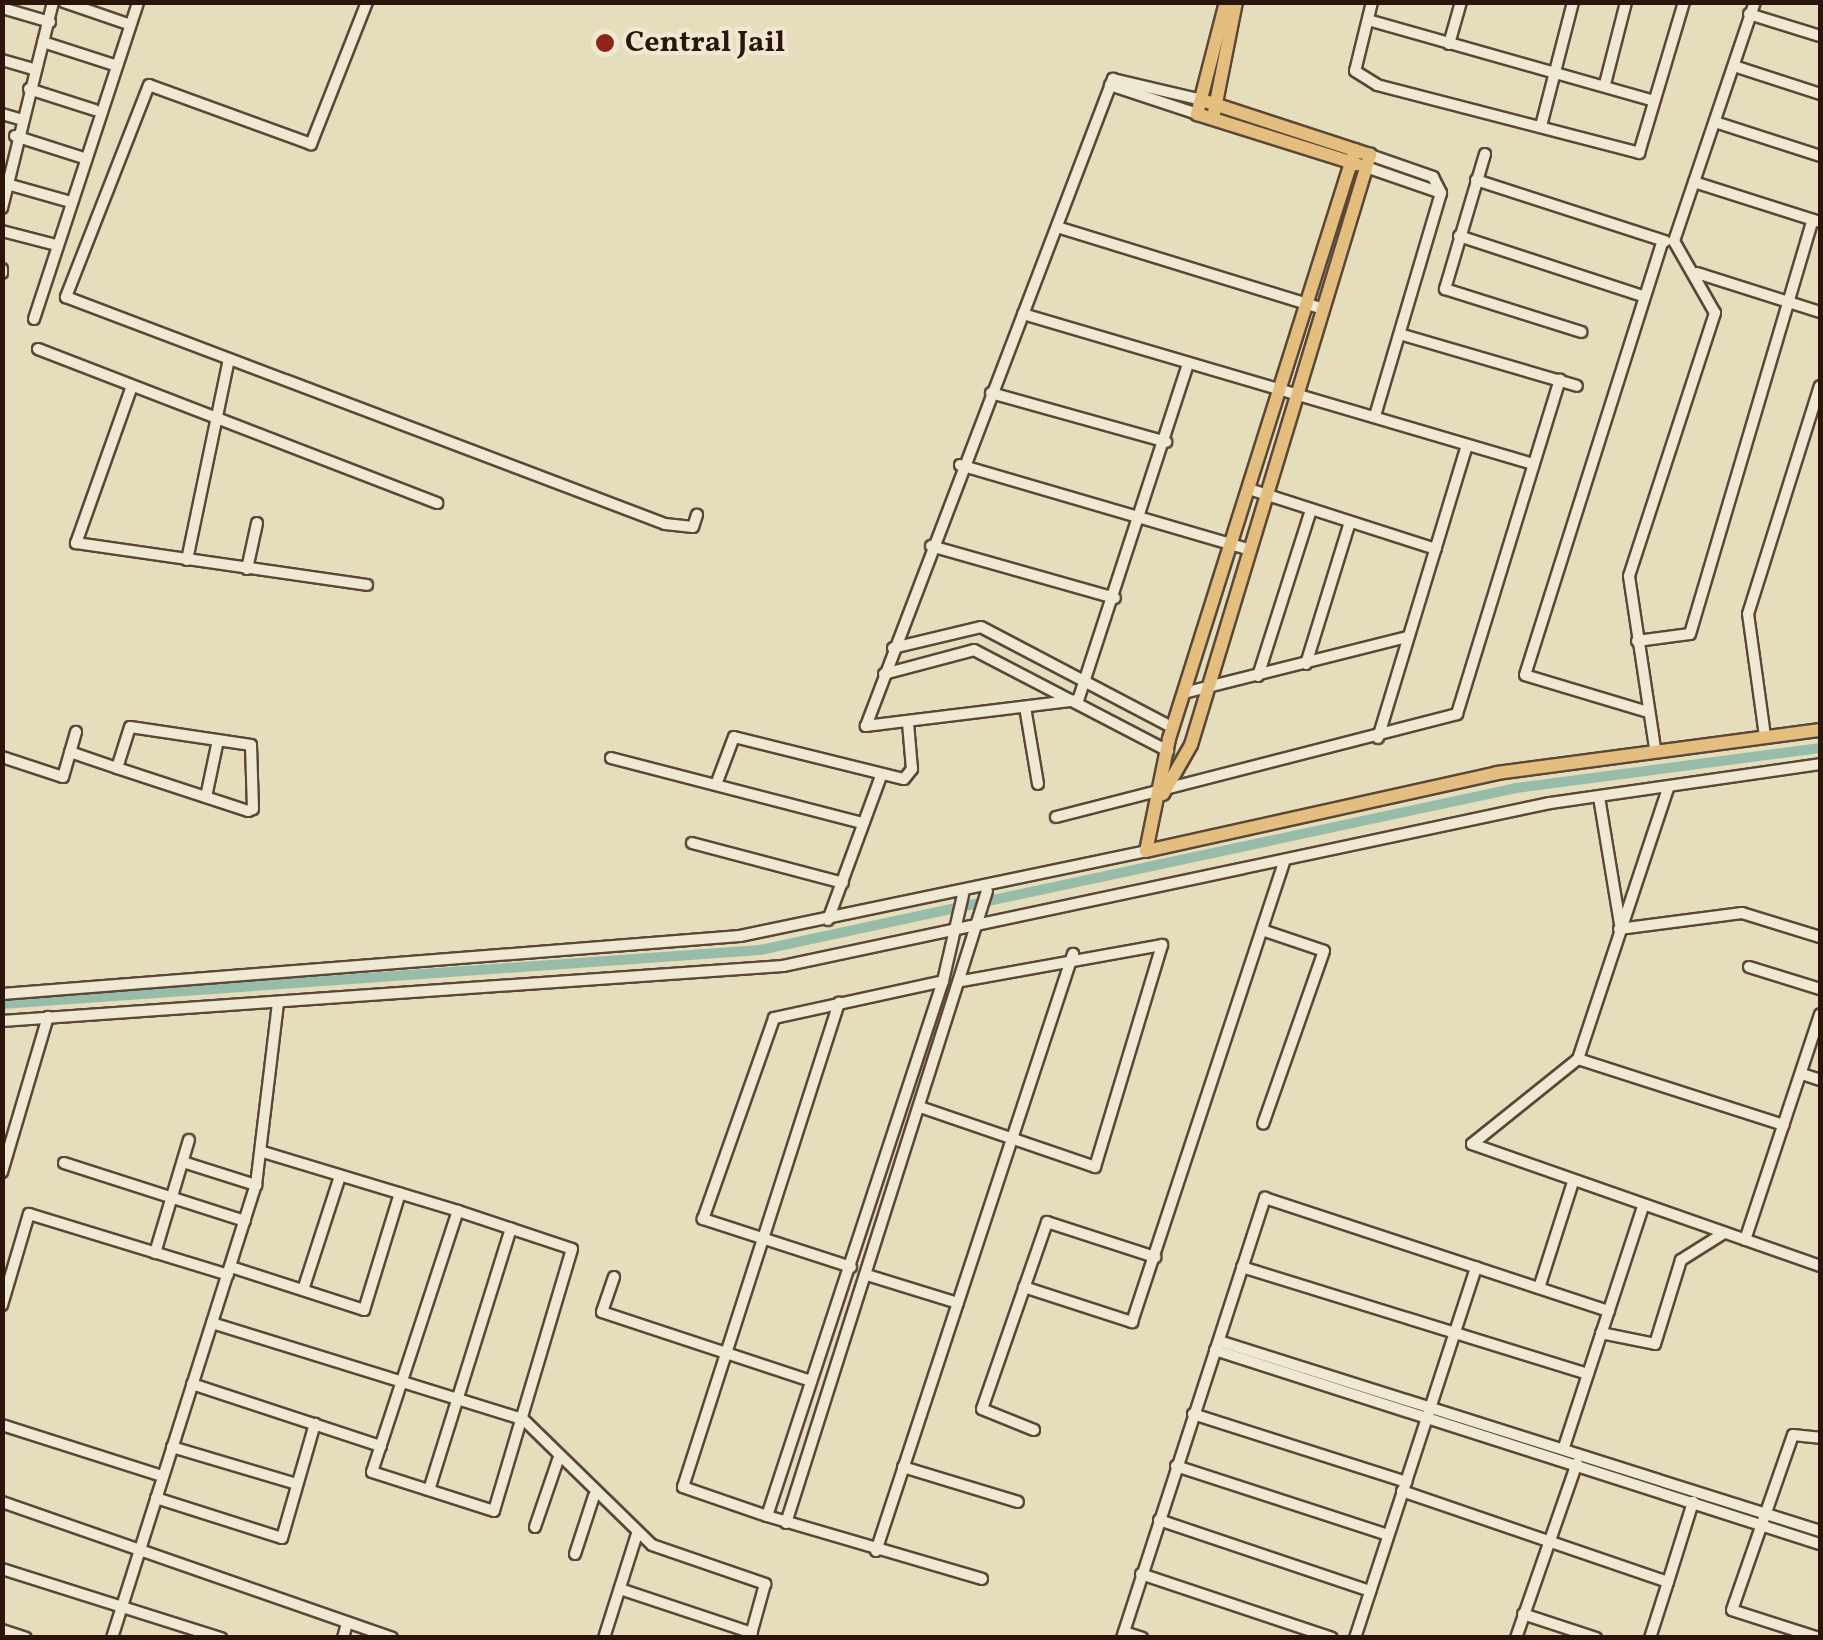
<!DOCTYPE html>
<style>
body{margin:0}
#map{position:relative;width:1823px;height:1640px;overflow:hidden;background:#e6ddbc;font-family:Vollkorn,serif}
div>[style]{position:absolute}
.canal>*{height:10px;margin:-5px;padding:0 5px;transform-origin:5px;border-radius:5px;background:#97bdaa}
.roads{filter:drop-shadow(2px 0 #5a4737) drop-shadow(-2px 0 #5a4737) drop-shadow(0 2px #5a4737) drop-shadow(0 -2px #5a4737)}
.minor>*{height:10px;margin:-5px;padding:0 5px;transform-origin:5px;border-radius:5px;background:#efe9d3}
.major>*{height:12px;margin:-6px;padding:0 6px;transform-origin:6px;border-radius:6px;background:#e3be7e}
.dots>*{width:28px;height:28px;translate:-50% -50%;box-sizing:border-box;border:5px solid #efe9d3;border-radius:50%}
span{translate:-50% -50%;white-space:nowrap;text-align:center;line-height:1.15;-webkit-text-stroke:8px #efe9d3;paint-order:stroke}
.poi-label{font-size:30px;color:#2b150b;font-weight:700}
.left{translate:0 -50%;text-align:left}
.frame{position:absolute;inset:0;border:5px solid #2b150b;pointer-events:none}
</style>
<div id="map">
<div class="canal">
<div style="left:2px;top:1004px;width:760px;rotate:-4.07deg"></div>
<div style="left:760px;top:950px;width:773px;rotate:-12.09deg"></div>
<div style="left:1516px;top:788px;width:307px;rotate:-7.5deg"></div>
</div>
<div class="roads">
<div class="minor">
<div style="left:64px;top:2px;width:68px;rotate:19deg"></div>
<div style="left:367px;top:2px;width:153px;rotate:111.5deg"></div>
<div style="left:311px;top:144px;width:172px;rotate:-160deg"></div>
<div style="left:149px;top:85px;width:228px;rotate:111.4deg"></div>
<div style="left:66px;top:297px;width:641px;rotate:20.75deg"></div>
<div style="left:665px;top:524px;width:28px;rotate:6deg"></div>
<div style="left:693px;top:527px;width:13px;rotate:-72deg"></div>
<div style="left:1372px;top:2px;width:71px;rotate:103.8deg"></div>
<div style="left:1355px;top:71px;width:26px;rotate:32deg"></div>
<div style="left:1377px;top:85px;width:271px;rotate:14.5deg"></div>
<div style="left:1639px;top:153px;width:158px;rotate:-73.4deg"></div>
<div style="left:2px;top:8px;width:50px;rotate:16.3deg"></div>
<div style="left:1749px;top:14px;width:74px;rotate:17.2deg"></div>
<div style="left:1368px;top:20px;width:294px;rotate:15.8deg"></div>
<div style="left:43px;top:42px;width:75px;rotate:17.9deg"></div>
<div style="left:1449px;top:44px;width:44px;rotate:-74.1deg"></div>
<div style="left:2px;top:60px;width:32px;rotate:16deg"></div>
<div style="left:1734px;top:66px;width:90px;rotate:18deg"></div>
<div style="left:1605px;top:84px;width:85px;rotate:-75.6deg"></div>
<div style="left:1110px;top:85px;width:92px;rotate:18.4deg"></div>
<div style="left:29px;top:89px;width:69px;rotate:17.7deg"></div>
<div style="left:2px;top:114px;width:18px;rotate:16deg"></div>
<div style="left:1715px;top:122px;width:110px;rotate:17.9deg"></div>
<div style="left:1541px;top:126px;width:128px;rotate:-75.5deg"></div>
<div style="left:15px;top:136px;width:69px;rotate:17.7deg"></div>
<div style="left:1485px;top:154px;width:141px;rotate:106.5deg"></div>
<div style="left:1445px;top:289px;width:143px;rotate:17.5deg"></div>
<div style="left:1370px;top:155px;width:67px;rotate:19.2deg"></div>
<div style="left:1433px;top:177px;width:18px;rotate:63deg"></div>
<div style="left:1441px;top:193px;width:233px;rotate:106.5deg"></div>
<div style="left:1366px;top:167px;width:79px;rotate:19.1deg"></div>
<div style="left:1476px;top:180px;width:199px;rotate:17.9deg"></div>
<div style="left:1694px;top:182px;width:132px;rotate:17.6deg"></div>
<div style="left:7px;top:184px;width:62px;rotate:15.8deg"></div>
<div style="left:2px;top:208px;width:212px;rotate:-76.1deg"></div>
<div style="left:1057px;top:227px;width:276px;rotate:17.1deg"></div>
<div style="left:2px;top:231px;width:56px;rotate:14.5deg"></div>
<div style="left:1459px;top:236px;width:194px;rotate:18.1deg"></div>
<div style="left:2px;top:269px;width:4px;rotate:90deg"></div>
<div style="left:1697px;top:273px;width:129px;rotate:17.6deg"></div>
<div style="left:1023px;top:314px;width:532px;rotate:16.39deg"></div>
<div style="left:34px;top:319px;width:334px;rotate:-71.8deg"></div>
<div style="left:1403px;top:335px;width:181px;rotate:16.3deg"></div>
<div style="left:38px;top:349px;width:428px;rotate:21.1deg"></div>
<div style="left:1188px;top:364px;width:354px;rotate:108.1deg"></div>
<div style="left:1078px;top:700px;width:214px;rotate:173deg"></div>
<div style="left:866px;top:726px;width:693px;rotate:-69.11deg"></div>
<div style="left:1113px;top:79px;width:91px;rotate:13.3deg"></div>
<div style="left:132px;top:386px;width:167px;rotate:109.6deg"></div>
<div style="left:76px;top:543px;width:294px;rotate:8.2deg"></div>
<div style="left:991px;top:393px;width:182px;rotate:15.6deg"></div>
<div style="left:960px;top:465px;width:299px;rotate:16.3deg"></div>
<div style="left:1252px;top:490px;width:193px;rotate:17.8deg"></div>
<div style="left:931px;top:546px;width:191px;rotate:15.8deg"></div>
<div style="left:187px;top:560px;width:205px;rotate:-78.2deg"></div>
<div style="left:247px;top:569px;width:47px;rotate:-77.7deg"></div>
<div style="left:1637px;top:641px;width:53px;rotate:-7.5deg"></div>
<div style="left:1690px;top:634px;width:432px;rotate:-73.5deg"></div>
<div style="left:893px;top:648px;width:90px;rotate:-13.4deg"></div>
<div style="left:981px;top:627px;width:217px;rotate:27.7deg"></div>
<div style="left:1306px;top:664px;width:149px;rotate:-72.8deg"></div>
<div style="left:884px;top:674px;width:93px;rotate:-14.9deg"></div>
<div style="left:974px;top:650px;width:219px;rotate:27.5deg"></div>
<div style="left:1258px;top:676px;width:174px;rotate:-72.3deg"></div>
<div style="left:1188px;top:692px;width:226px;rotate:-14.1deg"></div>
<div style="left:1025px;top:707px;width:78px;rotate:80.4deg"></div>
<div style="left:1648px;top:712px;width:128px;rotate:-163.3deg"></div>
<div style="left:1525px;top:675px;width:455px;rotate:-72.4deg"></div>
<div style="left:1765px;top:736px;width:123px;rotate:-97.9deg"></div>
<div style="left:1748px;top:614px;width:239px;rotate:-72.5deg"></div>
<div style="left:1378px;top:738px;width:306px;rotate:-73.1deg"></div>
<div style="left:1655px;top:748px;width:174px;rotate:-98.6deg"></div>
<div style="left:1629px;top:576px;width:277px;rotate:-71.9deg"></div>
<div style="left:1715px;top:313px;width:83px;rotate:-119.7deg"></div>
<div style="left:1674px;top:241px;width:252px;rotate:-71.3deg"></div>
<div style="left:70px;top:752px;width:50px;rotate:18.8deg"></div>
<div style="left:117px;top:768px;width:138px;rotate:18.2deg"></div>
<div style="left:248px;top:811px;width:5px;rotate:-22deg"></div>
<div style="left:253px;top:809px;width:64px;rotate:-91.8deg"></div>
<div style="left:251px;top:745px;width:122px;rotate:-171.5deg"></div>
<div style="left:130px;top:727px;width:43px;rotate:107.6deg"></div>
<div style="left:2px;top:757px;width:64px;rotate:18.2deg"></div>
<div style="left:63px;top:777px;width:47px;rotate:-73.9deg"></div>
<div style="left:611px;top:758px;width:260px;rotate:14.5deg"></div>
<div style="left:717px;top:782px;width:48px;rotate:-69.3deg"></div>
<div style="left:734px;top:737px;width:175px;rotate:13.9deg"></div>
<div style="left:904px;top:779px;width:13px;rotate:-51deg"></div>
<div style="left:912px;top:769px;width:46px;rotate:-95deg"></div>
<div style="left:206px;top:797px;width:58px;rotate:-78.1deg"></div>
<div style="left:1599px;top:797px;width:129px;rotate:80.6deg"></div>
<div style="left:1056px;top:817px;width:414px;rotate:-14.4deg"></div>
<div style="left:1457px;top:714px;width:350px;rotate:-72.9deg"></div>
<div style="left:692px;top:843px;width:156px;rotate:14.8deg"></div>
<div style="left:963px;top:895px;width:88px;rotate:103.1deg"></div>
<div style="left:943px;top:981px;width:563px;rotate:108.21deg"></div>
<div style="left:767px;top:1516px;width:224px;rotate:16.3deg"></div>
<div style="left:828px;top:920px;width:153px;rotate:-69.8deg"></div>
<div style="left:1619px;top:929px;width:124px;rotate:-7.4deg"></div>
<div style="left:1742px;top:913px;width:82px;rotate:17.1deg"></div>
<div style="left:1262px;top:930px;width:65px;rotate:18.7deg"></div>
<div style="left:1324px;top:951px;width:183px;rotate:109.4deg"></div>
<div style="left:1749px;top:967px;width:74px;rotate:17.2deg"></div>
<div style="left:2px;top:994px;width:740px;rotate:-4.49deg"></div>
<div style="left:740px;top:936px;width:415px;rotate:-11.8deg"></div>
<div style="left:2px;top:1021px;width:783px;rotate:-4.03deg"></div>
<div style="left:783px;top:966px;width:784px;rotate:-12deg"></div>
<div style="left:1550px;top:803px;width:273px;rotate:-8.2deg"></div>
<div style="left:1578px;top:1059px;width:216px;rotate:17.8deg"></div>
<div style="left:1802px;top:1074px;width:19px;rotate:18deg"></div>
<div style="left:920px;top:1107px;width:185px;rotate:18.9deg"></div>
<div style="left:1095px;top:1167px;width:232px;rotate:-73.2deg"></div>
<div style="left:1162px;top:945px;width:203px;rotate:169.8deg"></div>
<div style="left:1472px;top:1144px;width:136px;rotate:-38.7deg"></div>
<div style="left:1578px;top:1059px;width:286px;rotate:-71.6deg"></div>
<div style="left:1472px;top:1144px;width:369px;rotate:19.3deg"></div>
<div style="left:263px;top:1152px;width:204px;rotate:16.8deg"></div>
<div style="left:458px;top:1211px;width:120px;rotate:18.4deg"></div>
<div style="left:572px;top:1249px;width:273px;rotate:106.6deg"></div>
<div style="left:494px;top:1511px;width:128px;rotate:-162.3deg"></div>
<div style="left:372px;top:1472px;width:275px;rotate:-71.8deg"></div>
<div style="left:183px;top:1162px;width:77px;rotate:17.5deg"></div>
<div style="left:64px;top:1163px;width:190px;rotate:17.8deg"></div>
<div style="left:2px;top:1172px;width:162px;rotate:-73.5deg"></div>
<div style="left:1745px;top:1240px;width:238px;rotate:-71.6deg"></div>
<div style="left:155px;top:1253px;width:118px;rotate:-73.3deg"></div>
<div style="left:231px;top:1267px;width:140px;rotate:17.9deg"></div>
<div style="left:364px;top:1310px;width:122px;rotate:-72.9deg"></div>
<div style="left:851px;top:1267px;width:156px;rotate:-162deg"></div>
<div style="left:703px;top:1219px;width:213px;rotate:-70.5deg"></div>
<div style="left:774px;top:1018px;width:173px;rotate:-12.3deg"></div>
<div style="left:1242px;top:1267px;width:362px;rotate:17.2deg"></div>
<div style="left:867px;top:1275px;width:95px;rotate:17.1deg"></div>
<div style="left:614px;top:1277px;width:37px;rotate:109deg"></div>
<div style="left:602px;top:1312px;width:220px;rotate:18.3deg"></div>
<div style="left:1024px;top:1287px;width:114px;rotate:18deg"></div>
<div style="left:1132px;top:1322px;width:484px;rotate:-71.7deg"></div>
<div style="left:1539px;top:1288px;width:111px;rotate:-72.2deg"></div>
<div style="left:303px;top:1290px;width:120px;rotate:-72deg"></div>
<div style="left:2px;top:1305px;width:95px;rotate:-73.5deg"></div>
<div style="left:29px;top:1214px;width:208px;rotate:17deg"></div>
<div style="left:212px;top:1323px;width:325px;rotate:17.2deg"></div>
<div style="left:523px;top:1419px;width:180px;rotate:44.3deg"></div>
<div style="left:652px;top:1545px;width:120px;rotate:19deg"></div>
<div style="left:765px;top:1584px;width:56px;rotate:105.5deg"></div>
<div style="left:1601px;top:1333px;width:55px;rotate:11.5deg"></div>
<div style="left:1655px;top:1344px;width:88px;rotate:-72.8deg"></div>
<div style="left:1681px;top:1260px;width:51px;rotate:-32.1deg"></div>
<div style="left:1219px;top:1341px;width:630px;rotate:17.54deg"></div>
<div style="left:1215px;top:1350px;width:635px;rotate:17.78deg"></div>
<div style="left:192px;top:1384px;width:199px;rotate:18.2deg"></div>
<div style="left:1193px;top:1414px;width:224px;rotate:17.7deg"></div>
<div style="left:2px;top:1425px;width:168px;rotate:17.7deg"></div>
<div style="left:1034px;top:1430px;width:56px;rotate:-158deg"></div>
<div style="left:982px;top:1409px;width:198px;rotate:-70.8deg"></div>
<div style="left:1047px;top:1222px;width:114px;rotate:18deg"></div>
<div style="left:172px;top:1447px;width:130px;rotate:16.5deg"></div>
<div style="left:1564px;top:1447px;width:253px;rotate:-71.8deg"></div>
<div style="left:1176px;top:1466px;width:223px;rotate:18deg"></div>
<div style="left:903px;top:1467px;width:120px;rotate:16.9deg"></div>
<div style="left:429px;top:1490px;width:274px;rotate:-72.6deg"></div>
<div style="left:1402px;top:1491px;width:281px;rotate:18.9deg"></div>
<div style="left:1668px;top:1582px;width:59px;rotate:107.8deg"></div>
<div style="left:156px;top:1498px;width:132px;rotate:17.6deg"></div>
<div style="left:282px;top:1538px;width:119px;rotate:-73.9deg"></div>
<div style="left:2px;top:1502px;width:413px;rotate:19.2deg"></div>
<div style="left:767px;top:1516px;width:89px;rotate:-161deg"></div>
<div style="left:683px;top:1487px;width:509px;rotate:-72.14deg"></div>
<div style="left:1159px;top:1520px;width:223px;rotate:18.6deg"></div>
<div style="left:786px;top:1523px;width:663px;rotate:-72.36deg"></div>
<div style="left:535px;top:1527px;width:71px;rotate:-71.1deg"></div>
<div style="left:876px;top:1551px;width:629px;rotate:-71.74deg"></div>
<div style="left:575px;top:1554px;width:61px;rotate:-71.9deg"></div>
<div style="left:2px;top:1569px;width:230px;rotate:17.5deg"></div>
<div style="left:1141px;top:1574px;width:201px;rotate:18.5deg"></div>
<div style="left:1668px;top:1582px;width:84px;rotate:-72.6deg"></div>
<div style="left:620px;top:1589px;width:139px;rotate:18.4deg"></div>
<div style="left:1523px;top:1614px;width:77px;rotate:18.2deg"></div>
<div style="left:2px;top:1630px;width:25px;rotate:18deg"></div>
<div style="left:1124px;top:1632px;width:19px;rotate:18deg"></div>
<div style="left:112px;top:1638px;width:475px;rotate:-72.4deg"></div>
<div style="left:256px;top:1185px;width:184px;rotate:-83.1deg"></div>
<div style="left:343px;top:1638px;width:16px;rotate:-75deg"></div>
<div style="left:604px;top:1638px;width:109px;rotate:-72.4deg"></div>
<div style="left:1122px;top:1638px;width:463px;rotate:-72deg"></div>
<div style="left:1265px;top:1198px;width:362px;rotate:18.2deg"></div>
<div style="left:1355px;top:1638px;width:390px;rotate:-71.9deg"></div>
<div style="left:1516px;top:1638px;width:185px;rotate:-70.8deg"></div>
<div style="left:1819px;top:1638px;width:91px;rotate:-162.2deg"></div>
<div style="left:1732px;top:1610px;width:185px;rotate:-70.8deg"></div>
<div style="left:1793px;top:1435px;width:27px;rotate:6deg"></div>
</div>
<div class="major">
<div style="left:1226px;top:2px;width:116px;rotate:104.5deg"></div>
<div style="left:1197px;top:114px;width:168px;rotate:17.4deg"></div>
<div style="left:1214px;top:113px;width:113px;rotate:-78.8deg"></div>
<div style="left:1355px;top:150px;width:618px;rotate:107.53deg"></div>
<div style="left:1169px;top:739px;width:114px;rotate:101.6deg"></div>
<div style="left:1146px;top:851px;width:360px;rotate:-12.5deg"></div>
<div style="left:1497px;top:773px;width:326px;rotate:-7.6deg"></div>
<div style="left:1163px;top:794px;width:56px;rotate:-60.3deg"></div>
<div style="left:1191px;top:745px;width:617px;rotate:-73.12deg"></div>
<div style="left:1370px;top:155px;width:177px;rotate:-161.9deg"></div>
</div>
</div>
<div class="dots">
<div style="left:605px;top:43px;background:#8f2418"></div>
</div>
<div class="poi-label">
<span class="left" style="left:625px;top:43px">Central Jail</span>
</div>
<div class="frame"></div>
</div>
